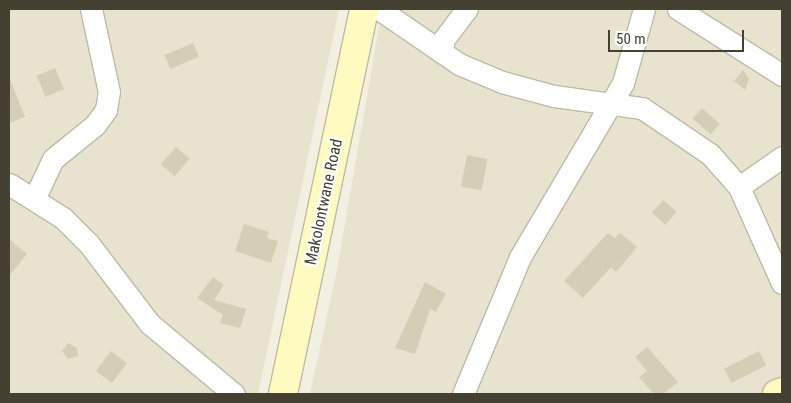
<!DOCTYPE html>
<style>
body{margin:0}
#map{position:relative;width:791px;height:403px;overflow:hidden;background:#f2f0e1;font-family:"Roboto Condensed",sans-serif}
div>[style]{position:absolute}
.residential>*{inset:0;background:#e7e3cf}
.building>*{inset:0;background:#d4ceb6;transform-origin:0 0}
.roads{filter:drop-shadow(1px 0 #bebaa4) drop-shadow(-1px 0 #bebaa4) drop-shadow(0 1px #bebaa4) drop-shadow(0 -1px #bebaa4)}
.street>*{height:21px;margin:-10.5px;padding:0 10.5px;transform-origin:10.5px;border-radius:10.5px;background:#fff}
.secondary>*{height:28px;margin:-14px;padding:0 14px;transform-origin:14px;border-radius:14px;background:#fffabf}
span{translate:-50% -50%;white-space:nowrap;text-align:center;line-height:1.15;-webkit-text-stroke:4px #fff;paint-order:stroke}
.street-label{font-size:16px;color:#444032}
.frame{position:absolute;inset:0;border:10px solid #444032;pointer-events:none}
.scale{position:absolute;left:608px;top:30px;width:136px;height:22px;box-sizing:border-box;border:2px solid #444032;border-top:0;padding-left:6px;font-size:15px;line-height:18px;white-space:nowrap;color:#444032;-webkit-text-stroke:4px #fff;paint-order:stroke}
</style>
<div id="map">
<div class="residential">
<div style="clip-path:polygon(9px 9px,339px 9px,258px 394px,9px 394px)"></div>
<div style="clip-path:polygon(382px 9px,782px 9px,782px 393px,310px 394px,337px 270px)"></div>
</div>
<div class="building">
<div style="left:193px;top:43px;width:15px;height:31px;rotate:67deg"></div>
<div style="left:55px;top:68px;width:23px;height:20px;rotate:67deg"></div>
<div style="clip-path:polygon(743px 70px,749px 79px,745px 90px,734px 81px)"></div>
<div style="clip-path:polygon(9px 77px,25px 117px,9px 123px)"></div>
<div style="left:702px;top:108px;width:24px;height:14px;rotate:42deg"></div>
<div style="left:176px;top:147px;width:18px;height:23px;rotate:41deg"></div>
<div style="left:467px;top:155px;width:21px;height:32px;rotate:11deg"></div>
<div style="left:663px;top:200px;width:18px;height:17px;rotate:41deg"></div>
<div style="clip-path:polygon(244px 224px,269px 232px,267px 238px,278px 241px,271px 263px,235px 251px)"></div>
<div style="clip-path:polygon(608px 233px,615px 238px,620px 233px,637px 247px,616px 272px,611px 267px,583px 298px,564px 281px)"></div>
<div style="clip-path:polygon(9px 239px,27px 254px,9px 276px)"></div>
<div style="clip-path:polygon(213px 277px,224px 285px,214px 300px,246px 309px,240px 328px,220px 323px,223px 315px,197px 298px)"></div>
<div style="clip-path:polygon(425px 282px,446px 294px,436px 312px,430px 309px,415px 354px,395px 348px)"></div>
<div style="clip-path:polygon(68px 343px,77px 348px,78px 356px,68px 359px,62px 351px)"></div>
<div style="clip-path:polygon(647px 347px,678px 382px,663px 394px,654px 394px,639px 377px,647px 371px,635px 357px)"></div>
<div style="left:111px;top:351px;width:20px;height:25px;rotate:37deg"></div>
<div style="left:759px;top:351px;width:16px;height:39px;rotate:63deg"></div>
</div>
<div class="roads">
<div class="street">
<div style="left:379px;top:9px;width:97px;rotate:34.5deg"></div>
<div style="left:459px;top:64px;width:47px;rotate:22.7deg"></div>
<div style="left:502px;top:82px;width:54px;rotate:15.1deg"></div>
<div style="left:554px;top:96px;width:89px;rotate:7.8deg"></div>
<div style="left:642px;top:108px;width:82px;rotate:34.1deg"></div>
<div style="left:710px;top:154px;width:44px;rotate:48.7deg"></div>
<div style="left:678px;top:9px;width:123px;rotate:32.4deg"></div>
<div style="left:441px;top:52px;width:13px;rotate:-77deg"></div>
<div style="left:444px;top:39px;width:38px;rotate:-53deg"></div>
<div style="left:782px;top:157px;width:52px;rotate:145.1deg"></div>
<div style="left:739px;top:187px;width:105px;rotate:65.9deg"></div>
<div style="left:9px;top:184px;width:64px;rotate:32.2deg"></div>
<div style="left:63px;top:218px;width:37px;rotate:45deg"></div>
<div style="left:89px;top:244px;width:101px;rotate:52.7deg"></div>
<div style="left:150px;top:324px;width:109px;rotate:39.8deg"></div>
<div style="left:35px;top:197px;width:42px;rotate:-64.7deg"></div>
<div style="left:53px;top:159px;width:54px;rotate:-39deg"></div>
<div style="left:95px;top:125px;width:19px;rotate:-54deg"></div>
<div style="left:106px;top:110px;width:18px;rotate:-81deg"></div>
<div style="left:109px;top:92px;width:85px;rotate:-102.2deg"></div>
<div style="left:463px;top:394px;width:148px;rotate:-67.4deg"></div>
<div style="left:520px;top:257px;width:202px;rotate:-59.4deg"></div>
<div style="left:623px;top:83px;width:77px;rotate:-74.2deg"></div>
</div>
<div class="secondary">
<div style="left:283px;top:394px;width:393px;rotate:-78.1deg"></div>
<div style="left:777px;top:394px;width:5px;rotate:-22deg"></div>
</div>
</div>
<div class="street-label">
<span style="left:324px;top:202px;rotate:-78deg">Makolontwane Road</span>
</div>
<div class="frame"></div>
<div class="scale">50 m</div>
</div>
